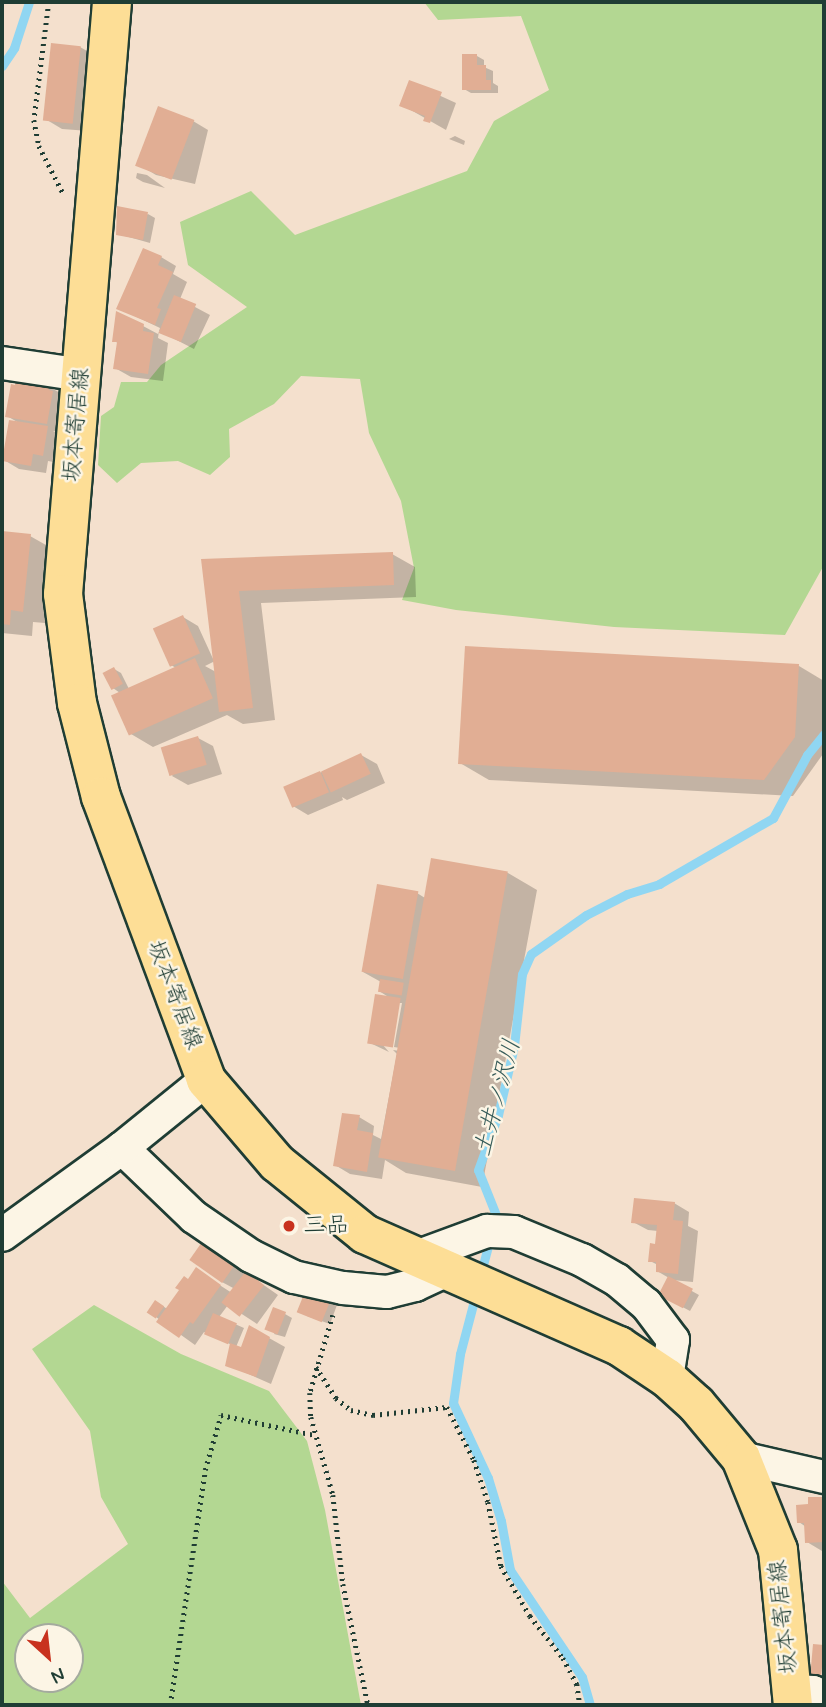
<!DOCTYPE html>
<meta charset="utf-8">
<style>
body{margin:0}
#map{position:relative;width:826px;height:1707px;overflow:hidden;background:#f4e0cd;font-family:Mynerve,"Klee One",sans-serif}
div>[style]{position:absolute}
.green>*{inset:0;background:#b3d792}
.shadow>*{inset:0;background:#0003}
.stream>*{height:9px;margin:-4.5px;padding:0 4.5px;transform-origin:4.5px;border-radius:4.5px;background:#90d6f2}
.building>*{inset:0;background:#e1ae94;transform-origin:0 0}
.path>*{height:4.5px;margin-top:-2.25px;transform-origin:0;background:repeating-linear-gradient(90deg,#1f3d34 0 2px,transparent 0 7px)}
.roads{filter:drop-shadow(2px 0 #1f3d34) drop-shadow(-2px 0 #1f3d34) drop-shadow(0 2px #1f3d34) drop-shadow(0 -2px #1f3d34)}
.minor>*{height:32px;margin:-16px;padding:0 16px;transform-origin:16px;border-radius:16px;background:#fcf5e5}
.major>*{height:38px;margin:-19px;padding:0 19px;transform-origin:19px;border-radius:19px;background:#fdde96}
.dots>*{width:19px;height:19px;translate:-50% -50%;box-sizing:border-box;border:4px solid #fcf5e5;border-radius:50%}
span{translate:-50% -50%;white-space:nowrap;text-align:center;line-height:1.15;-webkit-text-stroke:5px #fcf5e5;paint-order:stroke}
.street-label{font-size:23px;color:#1f3d34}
.poi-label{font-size:23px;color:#1f3d34}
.left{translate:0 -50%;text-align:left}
.water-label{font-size:24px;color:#365c5a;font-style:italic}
.frame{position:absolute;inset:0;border:4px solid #1f3d34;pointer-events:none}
.north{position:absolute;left:14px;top:1623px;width:70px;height:70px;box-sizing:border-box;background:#fcf5e5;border:2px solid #a4ab9e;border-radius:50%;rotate:153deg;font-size:19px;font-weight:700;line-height:28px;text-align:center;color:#1f3d34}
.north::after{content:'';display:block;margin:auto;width:24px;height:32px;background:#c8321e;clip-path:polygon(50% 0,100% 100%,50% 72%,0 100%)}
</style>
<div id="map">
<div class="green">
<div style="clip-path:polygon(424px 2px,824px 2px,824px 565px,785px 635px,614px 627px,456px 610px,402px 600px,414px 568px,401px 501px,369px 433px,360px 379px,301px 376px,274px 404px,229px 429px,230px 457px,210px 475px,178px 461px,141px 463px,117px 483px,98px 465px,101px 416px,114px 407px,121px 382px,147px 382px,161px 365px,247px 307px,188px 265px,180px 222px,251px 191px,295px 235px,467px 171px,494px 121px,549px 90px,521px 16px,438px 20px)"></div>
<div style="clip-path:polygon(evenodd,94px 1305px,181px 1354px,269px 1391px,307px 1441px,325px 1510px,361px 1705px,2px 1705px,2px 1581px,30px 1618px,128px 1544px,101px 1497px,90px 1431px,32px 1349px,94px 1305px,28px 1637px,70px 1637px,70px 1679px,28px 1679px,28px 1637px)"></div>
</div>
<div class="shadow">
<div style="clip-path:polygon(80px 47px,96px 56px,89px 131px,62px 129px,47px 120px)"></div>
<div style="clip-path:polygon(477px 56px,484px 60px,484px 67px,493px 71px,493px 83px,498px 86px,498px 93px,471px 93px,464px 89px)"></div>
<div style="clip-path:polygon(410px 82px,456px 103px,446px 130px,402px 105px)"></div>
<div style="clip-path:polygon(193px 121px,208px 130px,195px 184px,156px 175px,141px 166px)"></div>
<div style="clip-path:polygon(455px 136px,465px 141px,464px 145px,449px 139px)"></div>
<div style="clip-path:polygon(137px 173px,147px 175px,165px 188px,143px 182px,136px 178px)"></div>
<div style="clip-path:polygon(148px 214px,155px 218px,150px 243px,118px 234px)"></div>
<div style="clip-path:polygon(161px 257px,176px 266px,173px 274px,187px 282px,180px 299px,210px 315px,194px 349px,159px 331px,158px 338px,168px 343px,163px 381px,131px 377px,115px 368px,118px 343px,114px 341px,143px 326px,158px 334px,160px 328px,118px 308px)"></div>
<div style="clip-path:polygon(49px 387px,64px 395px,62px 432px,53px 431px,63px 437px,59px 463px,48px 461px,46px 473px,19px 469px,4px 460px,19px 423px,7px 416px)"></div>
<div style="clip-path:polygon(2px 533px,30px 536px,53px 549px,45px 623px,33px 622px,32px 636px,2px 633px)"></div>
<div style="clip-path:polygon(evenodd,392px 554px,415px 567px,416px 597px,261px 603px,275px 720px,243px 724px,227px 715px,153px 747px,131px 734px,120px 693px,113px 688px,114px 669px,121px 673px,129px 689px,176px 668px,171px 665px,183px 617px,198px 626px,214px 661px,203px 561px,392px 554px,215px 661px,216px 672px,205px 666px,215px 661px)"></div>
<div style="clip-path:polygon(799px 666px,824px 681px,824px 734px,823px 754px,793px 796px,489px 780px,460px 763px)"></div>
<div style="clip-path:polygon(198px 738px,213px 746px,222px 774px,188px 785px,172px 776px)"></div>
<div style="clip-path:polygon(361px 755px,377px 764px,385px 783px,347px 800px,342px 797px,343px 800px,308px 815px,293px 806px,285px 788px)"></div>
<div style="clip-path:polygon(432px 860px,508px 873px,537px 890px,482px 1187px,406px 1173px,385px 1160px,382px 1179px,350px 1174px,335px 1165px,359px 1117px,374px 1126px,373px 1135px,381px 1139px,397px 1054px,393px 1050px,400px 1051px,400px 1048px,394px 1047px,402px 1003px,398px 1003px,382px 1044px,389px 1052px,368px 1042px,390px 998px,379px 991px,381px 982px,363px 972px,417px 893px,425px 898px)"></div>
<div style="clip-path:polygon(674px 1203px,689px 1212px,688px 1226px,698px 1231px,693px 1282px,672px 1280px,699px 1295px,690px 1311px,660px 1295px,669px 1278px,657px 1271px,658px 1265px,650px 1261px,657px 1246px,658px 1231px,648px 1230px,633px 1222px)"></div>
<div style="clip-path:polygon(218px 1253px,278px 1295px,257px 1324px,228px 1305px,219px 1317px,244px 1328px,236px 1347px,242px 1349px,269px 1338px,285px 1347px,271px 1384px,228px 1365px,232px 1345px,204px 1332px,195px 1345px,149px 1312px,163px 1306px,167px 1309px,196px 1270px,232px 1293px,235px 1289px,220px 1281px)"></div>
<div style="clip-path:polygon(330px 1301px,337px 1305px,330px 1324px,307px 1316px)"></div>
<div style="clip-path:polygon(285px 1314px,292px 1318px,285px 1337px,274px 1334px)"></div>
<div style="clip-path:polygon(821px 1499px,824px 1501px,822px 1551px,807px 1542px,806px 1527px,799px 1522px,810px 1505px)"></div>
</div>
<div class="stream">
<div style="left:2px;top:66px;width:22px;rotate:-56deg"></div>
<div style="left:14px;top:48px;width:48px;rotate:-71.9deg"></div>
<div style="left:493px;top:1225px;width:10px;rotate:-73deg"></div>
<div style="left:496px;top:1215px;width:48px;rotate:-111.8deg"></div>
<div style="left:478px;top:1170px;width:59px;rotate:-70deg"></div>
<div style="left:498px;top:1115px;width:71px;rotate:-76.9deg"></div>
<div style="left:514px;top:1046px;width:72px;rotate:-83.7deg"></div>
<div style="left:522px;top:974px;width:22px;rotate:-66deg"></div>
<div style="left:531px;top:954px;width:67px;rotate:-35.3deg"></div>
<div style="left:586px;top:915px;width:46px;rotate:-27.1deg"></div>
<div style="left:627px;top:894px;width:34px;rotate:-17deg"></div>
<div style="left:659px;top:884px;width:132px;rotate:-30.1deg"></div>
<div style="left:773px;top:818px;width:72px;rotate:-61.6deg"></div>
<div style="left:807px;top:755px;width:27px;rotate:-51deg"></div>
<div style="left:480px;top:1276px;width:39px;rotate:-75deg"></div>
<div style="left:476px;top:1293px;width:63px;rotate:104.7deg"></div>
<div style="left:460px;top:1354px;width:49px;rotate:98.1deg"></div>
<div style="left:453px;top:1403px;width:83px;rotate:65deg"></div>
<div style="left:488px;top:1478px;width:45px;rotate:73.2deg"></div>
<div style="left:501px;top:1521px;width:50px;rotate:79.6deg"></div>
<div style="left:510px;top:1570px;width:129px;rotate:56.1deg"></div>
<div style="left:582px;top:1677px;width:29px;rotate:74deg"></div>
</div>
<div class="building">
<div style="left:51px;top:43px;width:30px;height:78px;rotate:6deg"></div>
<div style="clip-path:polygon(462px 54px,477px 54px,477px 65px,486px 65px,486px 80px,491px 80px,491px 90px,462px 90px)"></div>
<div style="clip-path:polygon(409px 80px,442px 92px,430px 123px,423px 121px,425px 116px,399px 106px)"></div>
<div style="left:158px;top:106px;width:39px;height:64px;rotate:21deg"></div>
<div style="clip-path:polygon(117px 206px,148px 212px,143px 240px,116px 235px)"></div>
<div style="clip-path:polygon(143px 248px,162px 256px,158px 265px,173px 272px,157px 308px,161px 309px,155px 325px,116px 309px)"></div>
<div style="left:174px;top:295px;width:24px;height:41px;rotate:22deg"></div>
<div style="clip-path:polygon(116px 311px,144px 324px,143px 331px,154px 333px,148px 374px,113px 369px,117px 342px,112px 342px)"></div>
<div style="clip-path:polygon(16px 379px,49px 385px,49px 390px,53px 391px,47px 424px,5px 417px,11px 384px,15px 385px)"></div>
<div style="clip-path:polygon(9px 420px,48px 426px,43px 456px,33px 454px,31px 466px,2px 461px)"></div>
<div style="clip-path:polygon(2px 531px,31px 534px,23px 612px,11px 610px,10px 625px,2px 624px)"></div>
<div style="clip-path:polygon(393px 552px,394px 585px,239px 591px,253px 708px,219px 712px,201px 559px)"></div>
<div style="left:183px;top:615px;width:42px;height:33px;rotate:66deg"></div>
<div style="clip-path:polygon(465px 646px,799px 664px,795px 737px,764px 780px,458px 764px)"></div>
<div style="left:195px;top:658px;width:44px;height:92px;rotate:66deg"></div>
<div style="left:114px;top:667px;width:19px;height:13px;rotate:62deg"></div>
<div style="left:198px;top:736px;width:30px;height:39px;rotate:73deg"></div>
<div style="left:361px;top:753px;width:23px;height:44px;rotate:65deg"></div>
<div style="left:320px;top:771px;width:23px;height:40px;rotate:67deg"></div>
<div style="left:431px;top:858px;width:78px;height:304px;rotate:10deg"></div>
<div style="left:377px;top:884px;width:42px;height:89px;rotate:10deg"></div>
<div style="left:380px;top:979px;width:24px;height:13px;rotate:9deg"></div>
<div style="left:375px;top:994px;width:26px;height:50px;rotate:9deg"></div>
<div style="clip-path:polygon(342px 1113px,360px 1115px,357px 1130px,373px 1133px,367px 1172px,333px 1166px)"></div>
<div style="clip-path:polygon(634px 1198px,675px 1202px,673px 1220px,683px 1221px,678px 1274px,656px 1272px,656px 1262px,648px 1262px,650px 1243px,655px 1244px,657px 1225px,631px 1223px)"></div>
<div style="left:202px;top:1242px;width:40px;height:22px;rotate:35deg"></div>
<div style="clip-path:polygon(196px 1267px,221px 1285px,193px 1324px,190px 1322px,179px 1338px,156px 1322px,179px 1290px,175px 1288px,184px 1276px,188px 1279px)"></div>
<div style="left:246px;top:1271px;width:23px;height:40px;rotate:38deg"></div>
<div style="left:668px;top:1276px;width:28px;height:22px;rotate:27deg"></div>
<div style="left:306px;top:1289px;width:27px;height:25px;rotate:22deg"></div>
<div style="left:155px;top:1300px;width:11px;height:15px;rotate:34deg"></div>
<div style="left:273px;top:1307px;width:14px;height:24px;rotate:21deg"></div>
<div style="left:213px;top:1313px;width:26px;height:23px;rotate:23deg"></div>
<div style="clip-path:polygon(249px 1325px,270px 1337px,256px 1377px,225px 1366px,230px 1343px,241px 1347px)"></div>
<div style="clip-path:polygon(808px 1497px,822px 1497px,824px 1502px,824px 1542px,805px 1543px,804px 1523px,797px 1523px,796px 1505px,808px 1504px)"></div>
<div style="left:813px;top:1644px;width:11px;height:37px;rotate:5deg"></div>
</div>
<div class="path">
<div style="left:49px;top:2px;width:119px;rotate:97.2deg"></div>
<div style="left:34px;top:120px;width:26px;rotate:79deg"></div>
<div style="left:39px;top:146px;width:53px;rotate:62.9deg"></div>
<div style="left:333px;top:1315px;width:81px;rotate:106.4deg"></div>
<div style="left:310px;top:1393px;width:24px;rotate:88deg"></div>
<div style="left:311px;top:1417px;width:81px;rotate:74.2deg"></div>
<div style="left:333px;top:1495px;width:90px;rotate:83.6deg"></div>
<div style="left:343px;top:1584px;width:124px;rotate:78.3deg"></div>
<div style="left:316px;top:1367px;width:37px;rotate:57deg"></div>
<div style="left:336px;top:1398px;width:19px;rotate:39deg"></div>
<div style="left:351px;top:1410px;width:23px;rotate:13deg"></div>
<div style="left:373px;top:1415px;width:74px;rotate:-6.2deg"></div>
<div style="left:447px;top:1407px;width:59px;rotate:63deg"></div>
<div style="left:474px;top:1460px;width:44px;rotate:71.6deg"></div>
<div style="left:488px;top:1502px;width:65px;rotate:78.5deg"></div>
<div style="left:501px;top:1566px;width:58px;rotate:59.9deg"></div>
<div style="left:530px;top:1616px;width:53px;rotate:51.8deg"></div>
<div style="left:563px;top:1658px;width:30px;rotate:62deg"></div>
<div style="left:577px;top:1684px;width:21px;rotate:82deg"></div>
<div style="left:170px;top:1705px;width:238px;rotate:-81.5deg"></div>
<div style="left:205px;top:1470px;width:57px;rotate:-73.8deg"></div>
<div style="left:221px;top:1415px;width:95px;rotate:12.1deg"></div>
</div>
<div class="roads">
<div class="minor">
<div style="left:2px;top:363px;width:81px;rotate:8.5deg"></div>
<div style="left:122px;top:1148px;width:100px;rotate:43.8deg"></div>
<div style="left:194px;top:1217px;width:69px;rotate:34.4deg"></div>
<div style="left:251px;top:1256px;width:48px;rotate:26deg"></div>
<div style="left:294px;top:1277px;width:50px;rotate:12.7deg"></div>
<div style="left:343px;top:1288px;width:44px;rotate:5.2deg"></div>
<div style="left:387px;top:1292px;width:29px;rotate:-14deg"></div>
<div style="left:415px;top:1285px;width:35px;rotate:-25deg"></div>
<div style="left:2px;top:1235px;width:148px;rotate:-35.9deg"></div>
<div style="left:122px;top:1148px;width:108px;rotate:-39deg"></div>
<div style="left:416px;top:1257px;width:76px;rotate:-20.1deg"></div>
<div style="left:487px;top:1231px;width:27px;rotate:2deg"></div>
<div style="left:514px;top:1232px;width:74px;rotate:22.4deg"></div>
<div style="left:582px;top:1260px;width:40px;rotate:29.7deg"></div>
<div style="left:617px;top:1280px;width:38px;rotate:40deg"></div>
<div style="left:646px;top:1304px;width:45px;rotate:53.1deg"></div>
<div style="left:673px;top:1340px;width:38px;rotate:99deg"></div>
<div style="left:741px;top:1458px;width:85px;rotate:12.9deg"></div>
<div style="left:792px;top:1691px;width:21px;rotate:3deg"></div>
<div style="left:813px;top:1692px;width:12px;rotate:24deg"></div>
</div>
<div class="major">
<div style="left:112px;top:2px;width:594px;rotate:94.73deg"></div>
<div style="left:63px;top:594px;width:110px;rotate:82.7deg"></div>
<div style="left:77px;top:703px;width:97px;rotate:75.7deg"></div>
<div style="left:101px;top:797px;width:302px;rotate:69.6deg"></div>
<div style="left:206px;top:1080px;width:109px;rotate:49.5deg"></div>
<div style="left:277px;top:1163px;width:113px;rotate:38.9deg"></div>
<div style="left:365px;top:1234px;width:278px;rotate:23.8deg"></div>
<div style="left:619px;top:1346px;width:58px;rotate:33.7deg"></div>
<div style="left:667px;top:1378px;width:39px;rotate:42deg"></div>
<div style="left:696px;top:1404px;width:70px;rotate:50.2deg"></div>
<div style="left:741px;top:1458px;width:99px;rotate:68.1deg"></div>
<div style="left:778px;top:1550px;width:156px;rotate:84.5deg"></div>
</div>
</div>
<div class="dots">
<div style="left:289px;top:1226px;background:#c8321e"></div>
</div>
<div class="street-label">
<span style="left:77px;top:425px;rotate:-85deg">坂本寄居線</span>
<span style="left:174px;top:995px;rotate:69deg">坂本寄居線</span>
<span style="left:784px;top:1617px;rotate:-96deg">坂本寄居線</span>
</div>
<div class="poi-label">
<span class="left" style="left:303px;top:1226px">三品</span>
</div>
<div class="water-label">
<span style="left:498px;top:1098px;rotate:-75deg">土井ノ沢川</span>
</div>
<div class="frame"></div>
<div class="north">N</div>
</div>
